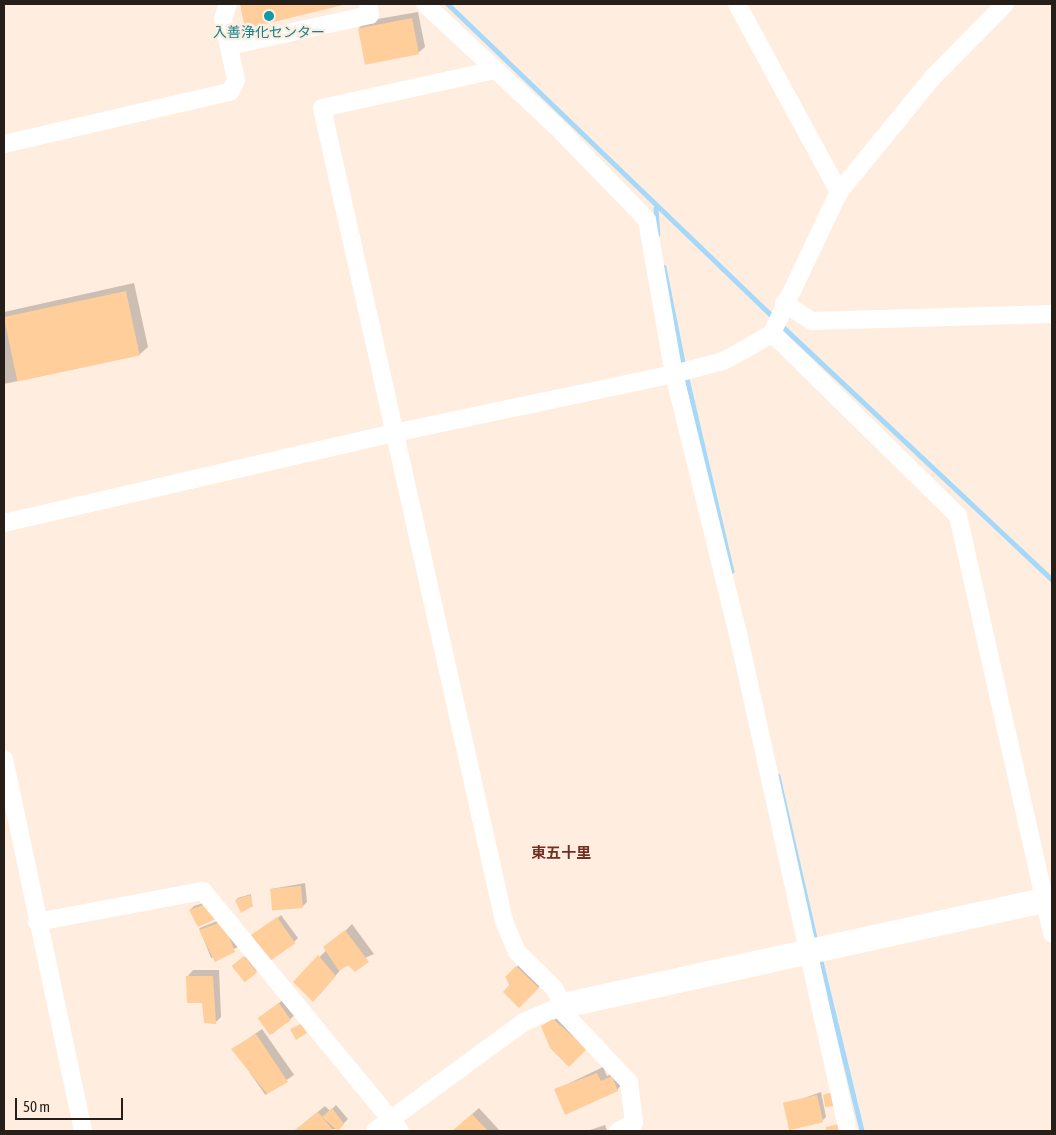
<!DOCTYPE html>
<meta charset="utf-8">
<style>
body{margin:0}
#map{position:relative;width:1056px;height:1135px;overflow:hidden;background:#ffeedf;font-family:"Asap Condensed","Noto Sans JP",sans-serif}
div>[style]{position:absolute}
.shadow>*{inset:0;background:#0003;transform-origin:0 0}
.stream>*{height:4.5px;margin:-2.25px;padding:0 2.25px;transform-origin:2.25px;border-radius:2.25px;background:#a6d9f9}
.building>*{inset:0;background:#ffce9b;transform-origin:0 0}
.street>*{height:18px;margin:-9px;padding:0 9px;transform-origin:9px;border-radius:9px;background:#fff}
.secondary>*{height:25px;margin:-12.5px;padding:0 12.5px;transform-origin:12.5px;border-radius:12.5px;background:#fff}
.dots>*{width:14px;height:14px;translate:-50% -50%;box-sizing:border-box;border:2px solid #ffeedf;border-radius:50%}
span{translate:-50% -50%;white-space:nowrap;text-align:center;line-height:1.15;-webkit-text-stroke:4.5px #ffeedf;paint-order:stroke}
.culture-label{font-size:14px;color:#0d838f}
.neighbourhood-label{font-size:15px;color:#732e24;font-weight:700}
.frame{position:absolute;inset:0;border:5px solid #261e18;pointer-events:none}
.scale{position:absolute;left:15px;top:1098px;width:108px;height:22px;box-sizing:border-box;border:2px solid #261e18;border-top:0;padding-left:6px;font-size:15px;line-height:18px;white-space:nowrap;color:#261e18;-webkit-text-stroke:4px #ffeedf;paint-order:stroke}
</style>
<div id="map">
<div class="shadow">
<div style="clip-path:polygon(241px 4px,345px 4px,246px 27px)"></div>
<div style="clip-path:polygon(418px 12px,425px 47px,418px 53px,359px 28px,366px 21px)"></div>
<div style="clip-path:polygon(134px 283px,148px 347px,139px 355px,4px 384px,4px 312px)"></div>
<div style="clip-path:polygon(305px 883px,307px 902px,303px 906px,271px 889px)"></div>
<div style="clip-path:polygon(251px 894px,252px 905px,236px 900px,238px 898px)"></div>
<div style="clip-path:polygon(213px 900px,219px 914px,190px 910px,194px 906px)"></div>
<div style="clip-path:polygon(281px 915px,298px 938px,294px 942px,259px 934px)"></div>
<div style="left:227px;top:917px;width:32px;height:30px;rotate:68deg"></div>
<div style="clip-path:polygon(352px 924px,374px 954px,342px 968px,320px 994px,295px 982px)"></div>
<div style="clip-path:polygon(249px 953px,260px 967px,246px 981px,234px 967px)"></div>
<div style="clip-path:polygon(521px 963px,542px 984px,519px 1006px,506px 977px)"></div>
<div style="clip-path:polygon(193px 970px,219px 970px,221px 1017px,215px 1023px,187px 977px)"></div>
<div style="clip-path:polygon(283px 1000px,295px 1015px,272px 1034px,264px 1014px)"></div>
<div style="clip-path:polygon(559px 1017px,592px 1042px,569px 1065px,543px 1027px)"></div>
<div style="left:262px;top:1029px;width:56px;height:35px;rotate:55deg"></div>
<div style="clip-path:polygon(603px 1067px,607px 1076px,618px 1071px,623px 1083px,617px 1090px,555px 1090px)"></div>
<div style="clip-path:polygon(821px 1092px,826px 1117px,822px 1121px,785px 1105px)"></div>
<div style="clip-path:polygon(336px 1105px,348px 1119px,338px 1129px,294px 1131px,325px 1106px,330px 1111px)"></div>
<div style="clip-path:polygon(479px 1108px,500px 1131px,453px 1131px)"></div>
<div style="clip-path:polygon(605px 1125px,607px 1131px,587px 1131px)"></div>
</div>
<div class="stream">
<div style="left:448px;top:4px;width:453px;rotate:43.9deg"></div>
<div style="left:656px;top:208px;width:26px;rotate:86deg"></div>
<div style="left:664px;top:267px;width:102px;rotate:78.7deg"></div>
<div style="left:780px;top:324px;width:373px;rotate:43.2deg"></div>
<div style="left:686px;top:374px;width:202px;rotate:76.9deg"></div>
<div style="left:778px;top:776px;width:170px;rotate:77.1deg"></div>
<div style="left:820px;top:957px;width:179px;rotate:76.4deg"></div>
</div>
<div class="building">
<div style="clip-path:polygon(240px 4px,347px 4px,245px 29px)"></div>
<div style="left:412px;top:18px;width:37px;height:55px;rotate:79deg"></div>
<div style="left:126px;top:291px;width:66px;height:125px;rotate:78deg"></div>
<div style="left:301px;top:886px;width:22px;height:31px;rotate:85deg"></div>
<div style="clip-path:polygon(250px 895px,253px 906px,241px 913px,235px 900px)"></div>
<div style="clip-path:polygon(209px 903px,216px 919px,198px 927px,189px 910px)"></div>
<div style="left:277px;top:917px;width:32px;height:32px;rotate:55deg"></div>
<div style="clip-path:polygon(223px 921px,235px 952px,215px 962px,199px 930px)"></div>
<div style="clip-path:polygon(345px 930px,369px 962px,355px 972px,348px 965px,339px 971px,323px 947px)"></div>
<div style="clip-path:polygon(318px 955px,336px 976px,313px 1002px,293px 982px)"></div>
<div style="left:244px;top:956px;width:21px;height:16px;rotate:51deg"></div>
<div style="clip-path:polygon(516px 966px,539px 988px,519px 1008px,503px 992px,510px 984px,505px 977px)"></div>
<div style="clip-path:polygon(186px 976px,213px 976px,216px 1024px,204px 1023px,202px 1003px,187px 1003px)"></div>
<div style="left:279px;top:1003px;width:21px;height:26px;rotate:55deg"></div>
<div style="clip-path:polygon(553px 1019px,587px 1049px,569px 1067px,550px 1048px,541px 1026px)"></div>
<div style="clip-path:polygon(301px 1024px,307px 1033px,296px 1040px,290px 1029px)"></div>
<div style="clip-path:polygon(256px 1034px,288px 1082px,267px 1094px,231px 1049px)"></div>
<div style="clip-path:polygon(597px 1073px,601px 1081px,612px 1076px,618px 1091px,565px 1115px,554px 1089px)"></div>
<div style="clip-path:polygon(833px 1092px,836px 1106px,825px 1107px,823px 1095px)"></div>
<div style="left:817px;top:1095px;width:28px;height:35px;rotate:77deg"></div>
<div style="clip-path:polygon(332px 1108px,344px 1124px,338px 1131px,322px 1117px,334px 1131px,294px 1131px,318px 1112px,322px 1117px)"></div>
<div style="clip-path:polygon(472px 1114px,488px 1131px,452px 1131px)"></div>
<div style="clip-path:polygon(839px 1124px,841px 1131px,826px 1131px,826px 1127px)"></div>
</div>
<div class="street">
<div style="left:425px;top:4px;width:179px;rotate:43deg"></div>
<div style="left:556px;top:126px;width:131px;rotate:45.9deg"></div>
<div style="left:647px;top:220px;width:156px;rotate:80.1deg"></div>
<div style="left:674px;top:374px;width:268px;rotate:76.2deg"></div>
<div style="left:738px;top:634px;width:509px;rotate:77.52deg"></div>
<div style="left:737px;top:4px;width:214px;rotate:61.5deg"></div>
<div style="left:229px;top:46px;width:144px;rotate:-12.4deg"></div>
<div style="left:370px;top:15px;width:11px;rotate:-100deg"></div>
<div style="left:4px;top:144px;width:232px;rotate:-13deg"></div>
<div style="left:230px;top:92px;width:13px;rotate:-63deg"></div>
<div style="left:236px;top:80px;width:62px;rotate:-102deg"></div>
<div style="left:223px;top:19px;width:16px;rotate:-72deg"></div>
<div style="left:784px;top:303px;width:33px;rotate:33deg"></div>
<div style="left:812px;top:321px;width:240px;rotate:-1.7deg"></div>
<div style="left:772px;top:333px;width:261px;rotate:44.5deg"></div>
<div style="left:958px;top:516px;width:428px;rotate:77.3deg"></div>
<div style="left:4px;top:523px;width:400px;rotate:-13deg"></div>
<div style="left:394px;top:433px;width:286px;rotate:-11.9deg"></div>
<div style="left:674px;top:374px;width:51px;rotate:-14.9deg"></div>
<div style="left:723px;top:361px;width:24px;rotate:-28deg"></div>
<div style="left:744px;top:350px;width:33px;rotate:-31deg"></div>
<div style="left:772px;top:333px;width:156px;rotate:-64.6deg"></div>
<div style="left:839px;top:192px;width:150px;rotate:-50.7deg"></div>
<div style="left:934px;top:76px;width:101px;rotate:-45.4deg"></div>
<div style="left:4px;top:759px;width:380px;rotate:78deg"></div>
<div style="left:37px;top:922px;width:169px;rotate:-10.6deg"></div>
<div style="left:203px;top:891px;width:310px;rotate:50.6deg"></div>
<div style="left:558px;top:1007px;width:103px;rotate:46.6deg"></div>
<div style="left:629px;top:1082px;width:41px;rotate:83deg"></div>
<div style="left:634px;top:1123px;width:18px;rotate:153deg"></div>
<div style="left:375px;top:1131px;width:185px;rotate:-36.2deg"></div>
<div style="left:524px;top:1022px;width:43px;rotate:-23.6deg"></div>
<div style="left:563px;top:1005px;width:19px;rotate:-118deg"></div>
<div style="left:554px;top:988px;width:52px;rotate:-135.8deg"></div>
<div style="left:517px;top:952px;width:34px;rotate:-113deg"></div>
<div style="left:504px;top:921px;width:833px;rotate:-102.62deg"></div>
<div style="left:322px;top:108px;width:177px;rotate:-12.4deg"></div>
</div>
<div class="secondary">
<div style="left:563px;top:1005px;width:501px;rotate:-12.34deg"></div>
</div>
<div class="dots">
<div style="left:269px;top:16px;background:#0f9aa8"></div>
</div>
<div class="culture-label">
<span style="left:269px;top:32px">入善浄化センター</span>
</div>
<div class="neighbourhood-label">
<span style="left:561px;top:853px">東五十里</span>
</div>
<div class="frame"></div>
<div class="scale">50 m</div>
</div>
